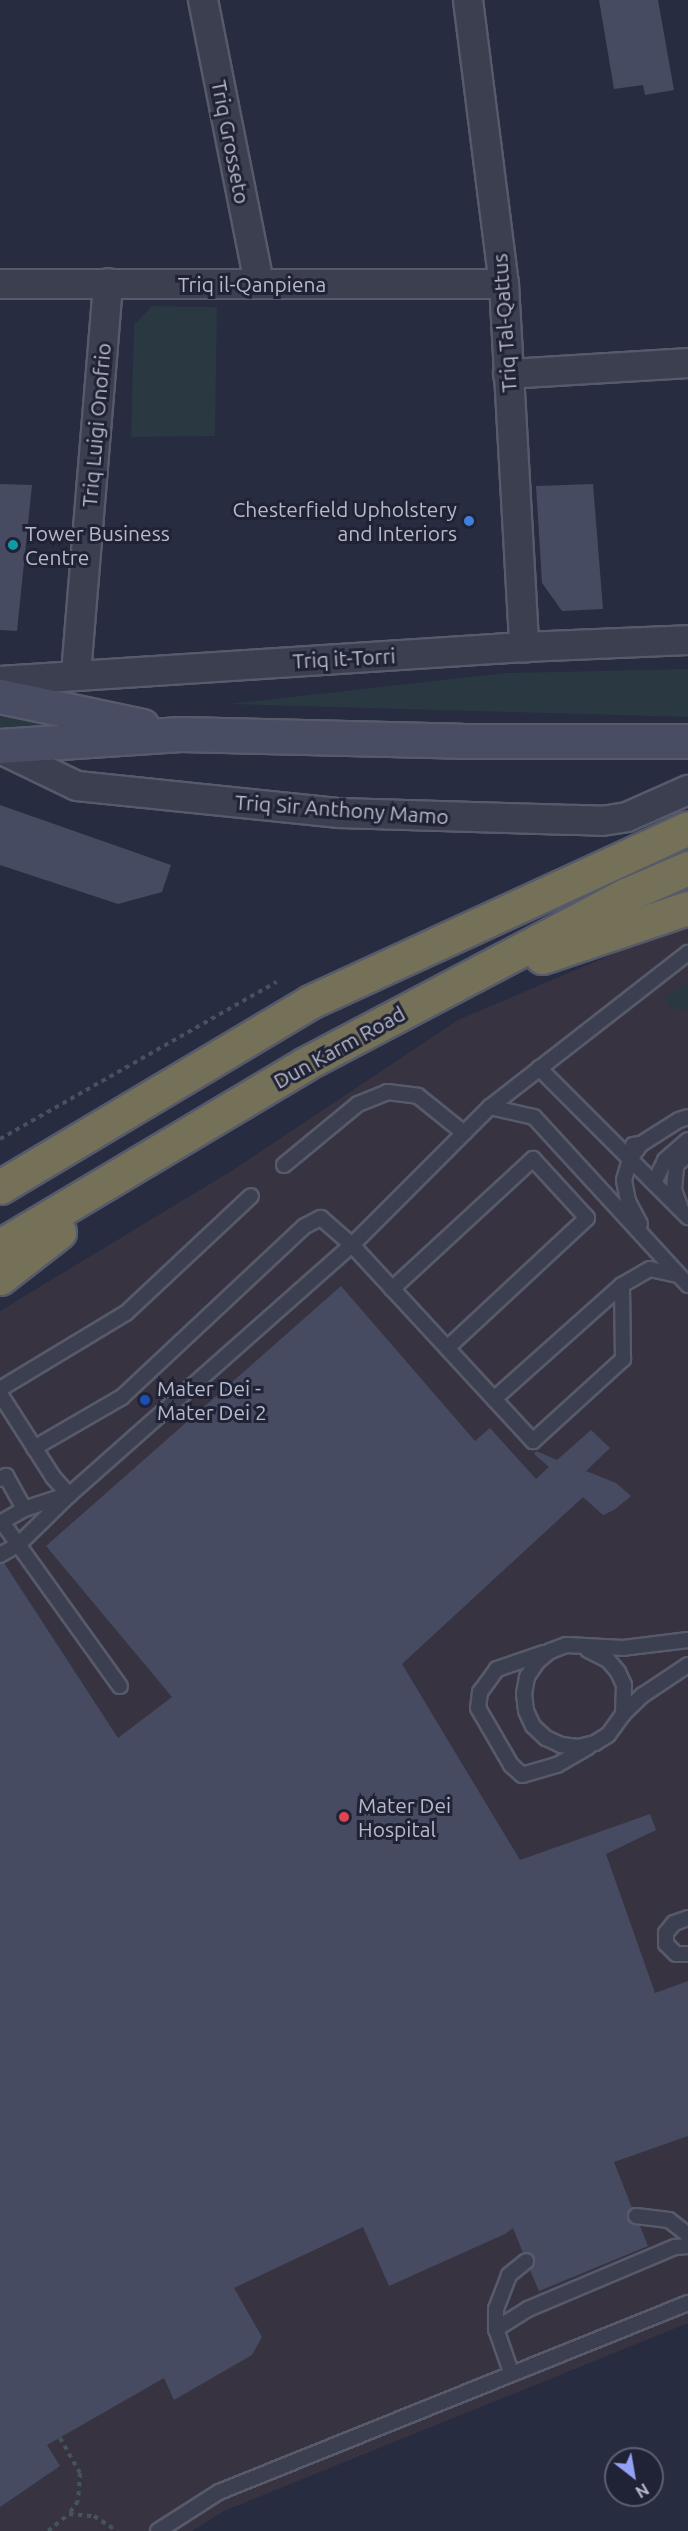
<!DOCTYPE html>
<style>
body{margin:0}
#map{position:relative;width:688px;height:2531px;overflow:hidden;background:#272c40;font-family:Ubuntu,sans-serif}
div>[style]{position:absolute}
.medical>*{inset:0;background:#383341}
.green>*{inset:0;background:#293841;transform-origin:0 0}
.building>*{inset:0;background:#464b62}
.path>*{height:4px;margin-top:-2px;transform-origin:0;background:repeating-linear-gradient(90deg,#44545b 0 4.5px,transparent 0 9px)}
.roads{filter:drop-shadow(2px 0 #565a6a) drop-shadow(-2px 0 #565a6a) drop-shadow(0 2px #565a6a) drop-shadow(0 -2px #565a6a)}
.lane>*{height:14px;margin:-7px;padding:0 7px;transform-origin:7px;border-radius:7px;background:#3b3f50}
.street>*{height:28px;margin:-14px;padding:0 14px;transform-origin:14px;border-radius:14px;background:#3b3f50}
.secondary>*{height:33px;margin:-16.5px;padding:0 16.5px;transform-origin:16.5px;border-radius:16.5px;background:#494d63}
.highway>*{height:33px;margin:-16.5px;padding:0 16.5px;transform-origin:16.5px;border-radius:16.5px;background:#757158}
.dots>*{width:16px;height:16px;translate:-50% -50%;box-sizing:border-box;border:3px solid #202335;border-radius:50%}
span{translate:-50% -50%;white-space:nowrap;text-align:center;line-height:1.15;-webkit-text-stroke:6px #202335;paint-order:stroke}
.street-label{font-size:21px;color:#b8baca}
.poi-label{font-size:21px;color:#b8baca}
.right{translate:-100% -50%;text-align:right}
.left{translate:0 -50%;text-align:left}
.north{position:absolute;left:604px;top:2447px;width:60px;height:60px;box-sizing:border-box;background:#202335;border:2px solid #5d5f71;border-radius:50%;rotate:149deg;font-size:16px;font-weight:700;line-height:24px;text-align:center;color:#b8baca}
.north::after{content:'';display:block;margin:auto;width:21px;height:27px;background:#93a1f4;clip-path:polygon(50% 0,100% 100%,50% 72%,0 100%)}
</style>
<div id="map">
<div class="medical">
<div style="clip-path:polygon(688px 922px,688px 2323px,224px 2511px,192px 2531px,0 2531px,0 1311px,233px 1170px,458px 1020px)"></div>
</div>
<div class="green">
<div style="clip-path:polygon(152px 306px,217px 307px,215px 436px,131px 437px,134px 325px)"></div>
<div style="clip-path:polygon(688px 669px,688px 717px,230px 704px,505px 673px)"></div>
<div style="left:0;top:716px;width:42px;height:12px;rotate:3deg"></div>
<div style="clip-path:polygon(688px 983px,688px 1010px,672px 1009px,664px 998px)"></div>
</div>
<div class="building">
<div style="clip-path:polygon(599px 0,658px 0,674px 90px,645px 95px,643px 85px,614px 89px)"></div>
<div style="clip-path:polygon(0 484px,32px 485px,17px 631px,0 630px)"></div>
<div style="clip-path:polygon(593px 484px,603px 609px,562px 611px,542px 583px,536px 486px)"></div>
<div style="clip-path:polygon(0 805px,171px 865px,162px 892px,118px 904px,0 865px)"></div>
<div style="clip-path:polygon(341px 1286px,475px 1441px,490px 1428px,536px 1479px,549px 1467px,534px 1454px,536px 1451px,557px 1460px,591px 1430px,610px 1448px,586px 1471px,616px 1483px,631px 1496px,614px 1510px,603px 1515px,583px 1497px,402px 1664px,520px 1860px,650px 1814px,656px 1830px,606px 1854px,655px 1993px,688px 1981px,688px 2136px,614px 2162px,632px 2208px,629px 2211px,628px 2219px,631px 2223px,640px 2226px,648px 2246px,539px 2291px,530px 2270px,535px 2259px,530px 2253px,523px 2253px,513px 2228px,505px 2234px,389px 2286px,363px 2227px,234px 2288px,262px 2337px,252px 2355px,174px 2400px,164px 2378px,47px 2445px,60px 2466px,0 2507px,0 1564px,4px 1563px,118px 1738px,172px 1697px,46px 1546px)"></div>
</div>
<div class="path">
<div style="left:0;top:1139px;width:318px;rotate:-29.6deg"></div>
<div style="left:60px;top:2438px;width:40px;rotate:60.3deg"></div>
<div style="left:80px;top:2473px;width:28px;rotate:94deg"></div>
<div style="left:78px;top:2501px;width:16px;rotate:125deg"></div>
<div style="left:48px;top:2531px;width:27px;rotate:-39deg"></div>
<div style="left:69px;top:2514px;width:25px;rotate:5deg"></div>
<div style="left:94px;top:2516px;width:27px;rotate:33deg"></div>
</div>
<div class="roads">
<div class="lane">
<div style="left:539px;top:1068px;width:211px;rotate:45deg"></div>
<div style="left:490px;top:1107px;width:45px;rotate:12.8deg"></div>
<div style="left:534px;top:1117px;width:228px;rotate:47.5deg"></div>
<div style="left:633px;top:1145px;width:8px;rotate:-7deg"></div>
<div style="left:641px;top:1144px;width:45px;rotate:-32.3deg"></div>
<div style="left:679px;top:1120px;width:9px;rotate:-18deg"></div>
<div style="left:284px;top:1165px;width:96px;rotate:-39.5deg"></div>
<div style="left:358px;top:1104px;width:31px;rotate:-22deg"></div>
<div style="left:387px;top:1092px;width:31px;rotate:7deg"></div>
<div style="left:418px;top:1096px;width:59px;rotate:38.8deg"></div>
<div style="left:654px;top:1183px;width:25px;rotate:-64deg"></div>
<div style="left:665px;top:1160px;width:30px;rotate:-41deg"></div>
<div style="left:680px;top:1206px;width:17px;rotate:-111deg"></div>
<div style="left:674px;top:1190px;width:25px;rotate:-85deg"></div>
<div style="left:676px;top:1165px;width:16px;rotate:-40deg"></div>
<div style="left:640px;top:1224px;width:26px;rotate:-118deg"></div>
<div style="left:628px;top:1201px;width:21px;rotate:-101deg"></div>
<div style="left:624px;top:1180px;width:22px;rotate:-74deg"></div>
<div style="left:630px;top:1159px;width:19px;rotate:-54deg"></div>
<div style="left:392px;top:1289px;width:192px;rotate:-42.7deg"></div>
<div style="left:533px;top:1159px;width:80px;rotate:47.5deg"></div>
<div style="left:587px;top:1218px;width:191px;rotate:137.1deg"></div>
<div style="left:0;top:1389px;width:147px;rotate:-31.1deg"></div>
<div style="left:126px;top:1313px;width:171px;rotate:-43.1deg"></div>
<div style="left:0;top:1394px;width:98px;rotate:57.4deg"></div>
<div style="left:53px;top:1477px;width:24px;rotate:48deg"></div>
<div style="left:494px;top:1399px;width:171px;rotate:-41.7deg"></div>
<div style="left:622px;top:1285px;width:32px;rotate:-30deg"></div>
<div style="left:650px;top:1269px;width:29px;rotate:12deg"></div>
<div style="left:34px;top:1448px;width:102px;rotate:-30.1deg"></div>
<div style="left:122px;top:1397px;width:250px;rotate:-43.1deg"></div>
<div style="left:305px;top:1226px;width:18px;rotate:-27deg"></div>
<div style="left:321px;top:1218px;width:41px;rotate:41.1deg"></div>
<div style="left:352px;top:1245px;width:267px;rotate:47.3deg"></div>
<div style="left:533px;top:1441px;width:122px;rotate:-42.3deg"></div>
<div style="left:623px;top:1359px;width:74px;rotate:-90.8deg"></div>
<div style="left:0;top:1479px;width:7px;rotate:-27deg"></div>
<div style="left:6px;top:1476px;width:38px;rotate:61deg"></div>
<div style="left:2px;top:1522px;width:202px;rotate:54.3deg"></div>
<div style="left:0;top:1523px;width:28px;rotate:-30deg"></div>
<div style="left:24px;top:1509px;width:42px;rotate:-18deg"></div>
<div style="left:0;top:1555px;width:22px;rotate:-30deg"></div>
<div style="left:19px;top:1544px;width:70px;rotate:-44.4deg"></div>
<div style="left:69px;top:1495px;width:378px;rotate:-41.5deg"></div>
<div style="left:352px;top:1245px;width:195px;rotate:-45deg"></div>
<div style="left:490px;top:1107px;width:251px;rotate:-37.9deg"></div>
<div style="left:688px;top:1640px;width:65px;rotate:173deg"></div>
<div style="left:623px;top:1648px;width:57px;rotate:-177deg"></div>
<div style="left:566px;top:1645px;width:17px;rotate:159deg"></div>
<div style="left:550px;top:1651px;width:17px;rotate:140deg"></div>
<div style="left:537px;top:1662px;width:18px;rotate:124deg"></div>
<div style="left:527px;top:1677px;width:17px;rotate:100deg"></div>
<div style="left:524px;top:1694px;width:17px;rotate:83deg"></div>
<div style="left:526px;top:1711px;width:17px;rotate:65deg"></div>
<div style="left:533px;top:1726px;width:18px;rotate:43deg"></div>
<div style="left:546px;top:1738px;width:17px;rotate:25deg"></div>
<div style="left:561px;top:1745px;width:17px;rotate:7deg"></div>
<div style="left:578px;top:1747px;width:17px;rotate:-13deg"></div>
<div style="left:595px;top:1743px;width:15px;rotate:-32deg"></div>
<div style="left:608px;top:1735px;width:26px;rotate:-54deg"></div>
<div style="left:623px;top:1714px;width:28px;rotate:-44deg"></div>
<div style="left:643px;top:1695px;width:54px;rotate:-33.7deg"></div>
<div style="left:588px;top:1650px;width:22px;rotate:27deg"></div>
<div style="left:608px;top:1660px;width:16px;rotate:50deg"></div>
<div style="left:618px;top:1672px;width:14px;rotate:65deg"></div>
<div style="left:624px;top:1685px;width:29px;rotate:92deg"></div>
<div style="left:544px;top:1653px;width:50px;rotate:161.2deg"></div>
<div style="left:497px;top:1669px;width:29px;rotate:126deg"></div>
<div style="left:480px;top:1692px;width:16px;rotate:97deg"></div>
<div style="left:478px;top:1708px;width:66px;rotate:59.9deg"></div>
<div style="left:511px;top:1765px;width:15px;rotate:42deg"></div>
<div style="left:522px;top:1775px;width:36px;rotate:-16deg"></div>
<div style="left:557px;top:1765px;width:36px;rotate:-30deg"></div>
<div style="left:688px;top:1918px;width:15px;rotate:160deg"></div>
<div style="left:674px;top:1923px;width:13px;rotate:129deg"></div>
<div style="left:666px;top:1933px;width:11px;rotate:90deg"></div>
<div style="left:666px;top:1944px;width:14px;rotate:45deg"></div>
<div style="left:676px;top:1954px;width:12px"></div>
<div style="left:636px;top:2216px;width:33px;rotate:7deg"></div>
<div style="left:669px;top:2220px;width:24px;rotate:38deg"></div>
<div style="left:496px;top:2329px;width:20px;rotate:-90deg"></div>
<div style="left:496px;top:2309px;width:36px;rotate:-69deg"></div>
<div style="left:509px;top:2275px;width:22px;rotate:-39deg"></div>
<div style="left:511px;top:2372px;width:46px;rotate:-109.2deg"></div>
<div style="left:496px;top:2329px;width:38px;rotate:-32deg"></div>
<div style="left:528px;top:2309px;width:160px;rotate:-22.9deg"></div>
<div style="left:675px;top:2247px;width:13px;rotate:-4deg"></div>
<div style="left:158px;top:2531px;width:72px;rotate:-32.6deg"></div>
<div style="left:219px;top:2492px;width:506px;rotate:-21.95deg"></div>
</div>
<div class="street">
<div style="left:203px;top:0;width:289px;rotate:78.8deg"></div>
<div style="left:468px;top:0;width:286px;rotate:82.8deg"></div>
<div style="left:504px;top:284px;width:364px;rotate:86.8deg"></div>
<div style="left:0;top:284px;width:504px"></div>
<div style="left:508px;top:374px;width:180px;rotate:-3.5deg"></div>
<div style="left:76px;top:674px;width:392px;rotate:-85.3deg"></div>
<div style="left:0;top:681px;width:525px;rotate:-3.71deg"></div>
<div style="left:524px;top:647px;width:164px;rotate:-2.4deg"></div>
<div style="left:0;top:749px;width:85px;rotate:25.7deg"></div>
<div style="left:77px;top:786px;width:264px;rotate:5.9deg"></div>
<div style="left:340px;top:813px;width:262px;rotate:1.7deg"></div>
<div style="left:602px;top:821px;width:25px;rotate:-9deg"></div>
<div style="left:627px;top:817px;width:67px;rotate:-23.9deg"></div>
</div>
<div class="secondary">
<div style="left:0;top:696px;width:145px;rotate:11.9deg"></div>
<div style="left:0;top:746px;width:181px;rotate:-3.8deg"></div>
<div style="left:181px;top:734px;width:280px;rotate:1.4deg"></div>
<div style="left:461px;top:741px;width:227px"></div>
</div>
<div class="highway">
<div style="left:542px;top:957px;width:154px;rotate:-18.6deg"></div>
<div style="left:0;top:1187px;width:361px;rotate:-30.8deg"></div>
<div style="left:310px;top:1002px;width:416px;rotate:-24.7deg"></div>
<div style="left:0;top:1246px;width:355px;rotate:-30.8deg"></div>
<div style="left:305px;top:1064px;width:363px;rotate:-27.8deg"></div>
<div style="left:626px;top:895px;width:68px;rotate:-23.5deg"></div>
<div style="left:0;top:1278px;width:75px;rotate:-37.9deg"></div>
</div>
</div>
<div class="dots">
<div style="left:469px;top:521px;background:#3f7fe0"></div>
<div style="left:13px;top:545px;background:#0f9aa8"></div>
<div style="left:145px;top:1400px;background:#1a4fb4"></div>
<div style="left:344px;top:1817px;background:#e0444e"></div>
</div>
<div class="street-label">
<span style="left:231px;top:142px;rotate:79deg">Triq Grosseto</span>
<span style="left:252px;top:284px">Triq il-Qanpiena</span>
<span style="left:504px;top:323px;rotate:-94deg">Triq Tal-Qattus</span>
<span style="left:96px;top:425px;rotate:-85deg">Triq Luigi Onofrio</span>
<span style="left:344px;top:658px;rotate:-3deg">Triq it-Torri</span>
<span style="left:342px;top:809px;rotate:4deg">Triq Sir Anthony Mamo</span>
<span style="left:339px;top:1047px;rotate:-29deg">Dun Karm Road</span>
</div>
<div class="poi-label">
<span class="right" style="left:457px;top:521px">Chesterfield Upholstery<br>and Interiors</span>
<span class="left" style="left:25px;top:545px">Tower Business<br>Centre</span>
<span class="left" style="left:157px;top:1400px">Mater Dei -<br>Mater Dei 2</span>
<span class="left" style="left:358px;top:1817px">Mater Dei<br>Hospital</span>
</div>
<div class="north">N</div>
</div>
